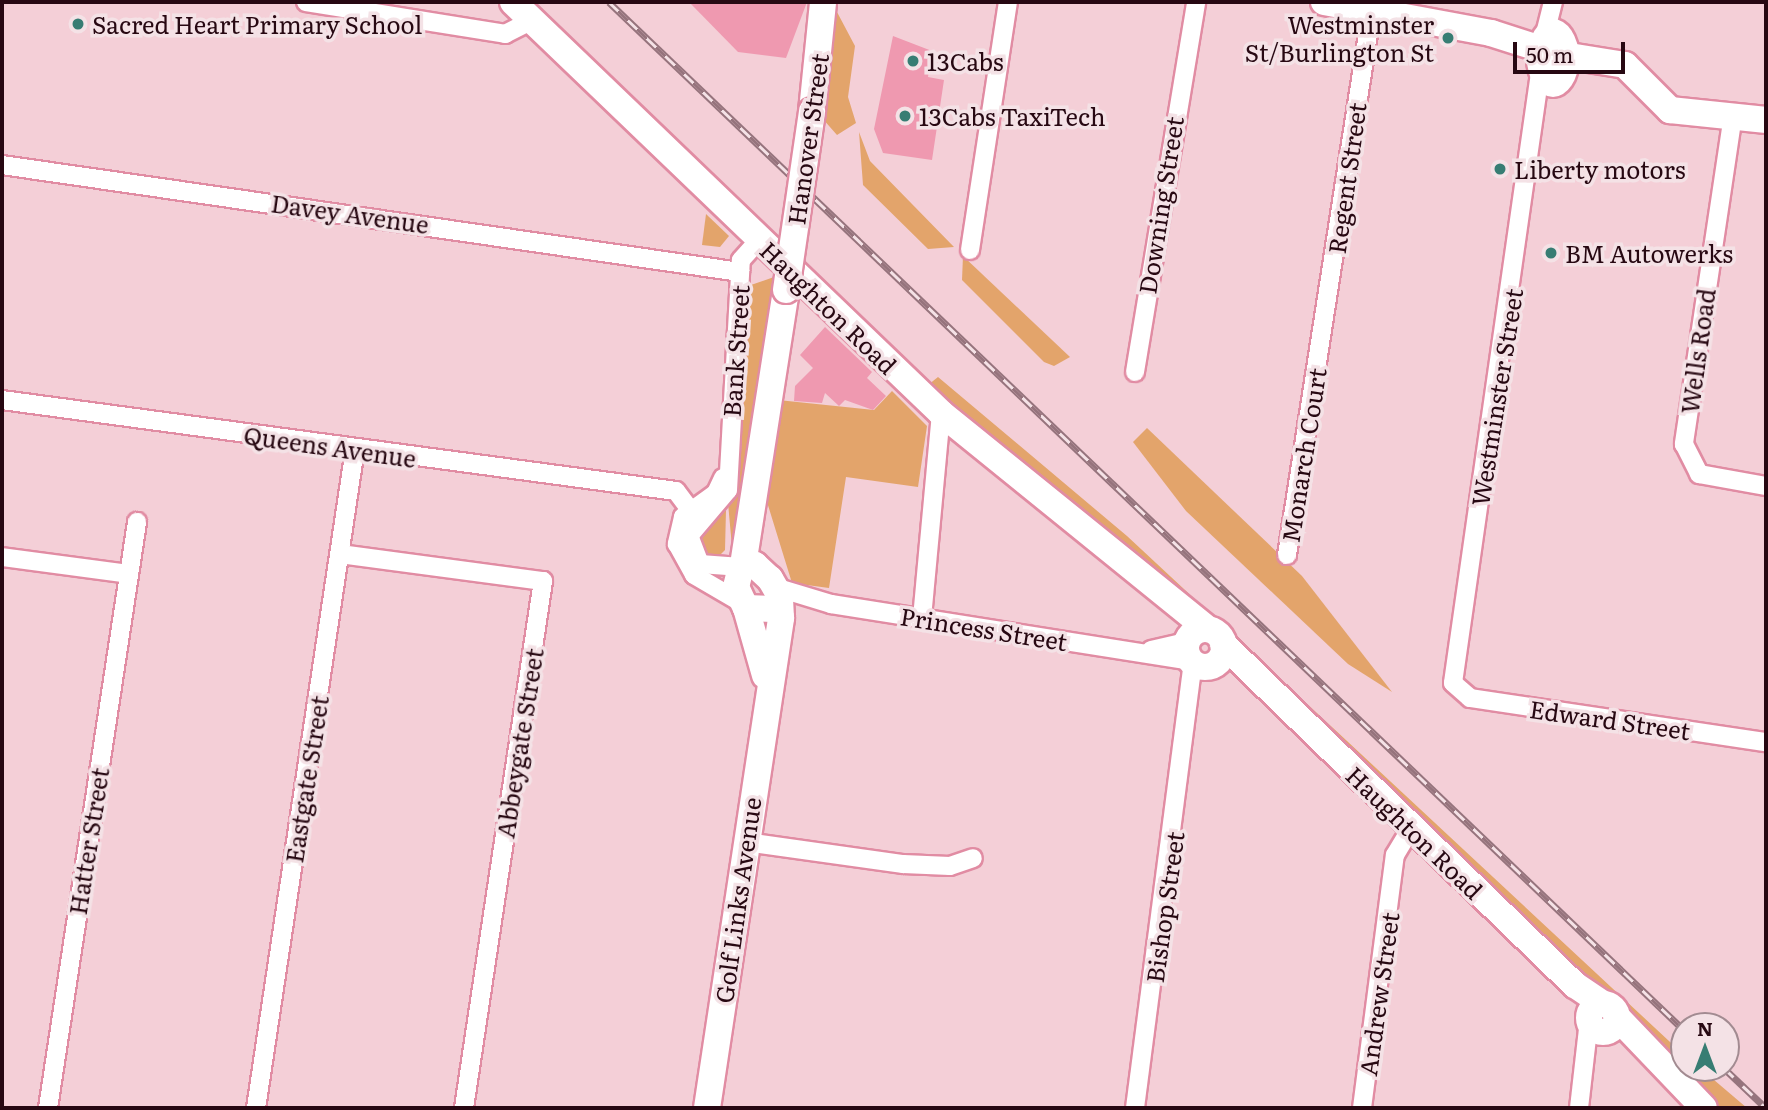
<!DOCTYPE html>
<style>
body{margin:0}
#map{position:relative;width:1768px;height:1110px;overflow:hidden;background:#f4cfd7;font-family:Literata,serif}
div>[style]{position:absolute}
.green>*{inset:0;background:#e3a46b}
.building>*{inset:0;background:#ef99b0}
.roads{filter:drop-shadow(2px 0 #e18ca3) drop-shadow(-2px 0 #e18ca3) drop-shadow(0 2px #e18ca3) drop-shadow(0 -2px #e18ca3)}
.street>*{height:18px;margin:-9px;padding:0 9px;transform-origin:9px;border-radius:9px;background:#fff}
.secondary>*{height:26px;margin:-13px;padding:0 13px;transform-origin:13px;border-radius:13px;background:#fff}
.secondary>.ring{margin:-13px;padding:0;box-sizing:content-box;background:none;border:26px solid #fff;border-radius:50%}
.rail>*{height:7px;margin-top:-3.5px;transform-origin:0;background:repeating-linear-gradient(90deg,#f4e2e6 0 13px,#96747d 0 26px);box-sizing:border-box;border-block:2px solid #96747d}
.bridges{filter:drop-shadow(2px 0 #e18ca3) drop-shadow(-2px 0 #e18ca3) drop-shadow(0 2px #e18ca3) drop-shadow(0 -2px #e18ca3)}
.secondary-bridge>*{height:26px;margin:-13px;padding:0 13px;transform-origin:13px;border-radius:13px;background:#fff}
.dots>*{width:19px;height:19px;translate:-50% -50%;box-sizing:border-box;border:4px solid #f4e2e6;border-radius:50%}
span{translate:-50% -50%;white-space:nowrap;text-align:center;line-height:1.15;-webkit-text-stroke:7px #f4e2e6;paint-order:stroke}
.poi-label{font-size:24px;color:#270812}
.left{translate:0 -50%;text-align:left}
.right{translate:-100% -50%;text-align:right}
.street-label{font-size:24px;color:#270812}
.frame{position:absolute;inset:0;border:4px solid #270812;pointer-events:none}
.north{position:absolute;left:1670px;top:1012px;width:70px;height:70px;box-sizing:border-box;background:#f4e2e6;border:2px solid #a28b91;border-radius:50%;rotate:0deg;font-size:19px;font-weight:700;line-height:28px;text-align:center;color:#270812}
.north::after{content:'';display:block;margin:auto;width:24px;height:32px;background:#377d73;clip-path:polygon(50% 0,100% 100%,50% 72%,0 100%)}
.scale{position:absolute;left:1513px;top:42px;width:112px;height:32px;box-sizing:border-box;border:4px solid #270812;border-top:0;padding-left:9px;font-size:21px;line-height:24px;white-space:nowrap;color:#270812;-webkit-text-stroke:5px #f4e2e6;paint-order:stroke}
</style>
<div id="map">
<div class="green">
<div style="clip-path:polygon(837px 12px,855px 46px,848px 97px,856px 123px,837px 135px,822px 118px)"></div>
<div style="clip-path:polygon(859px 132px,870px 161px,954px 247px,928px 249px,863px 185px)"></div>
<div style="clip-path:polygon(706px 214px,729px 236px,720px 247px,702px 245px)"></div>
<div style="clip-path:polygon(963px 256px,1070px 357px,1054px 366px,1044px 362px,962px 280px)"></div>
<div style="clip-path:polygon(774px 277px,768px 321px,732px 547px,728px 503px,748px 286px)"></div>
<div style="clip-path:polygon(938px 377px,1127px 536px,1684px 1055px,1684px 1068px,1700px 1068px,1747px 1108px,1714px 1108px,1609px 994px,1594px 989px,1224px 633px,1116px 536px,928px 385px)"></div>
<div style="clip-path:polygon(892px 391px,927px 426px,918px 487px,846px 477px,829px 588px,792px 583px,767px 502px,778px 400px,874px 410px)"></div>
<div style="clip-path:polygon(1147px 428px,1302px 576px,1392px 692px,1348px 664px,1186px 511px,1133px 442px)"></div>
<div style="clip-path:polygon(726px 510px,725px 550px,712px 563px,695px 542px)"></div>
</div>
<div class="building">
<div style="clip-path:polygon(689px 2px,807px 2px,786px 58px,738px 52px)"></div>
<div style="clip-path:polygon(893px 36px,932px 51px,928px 77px,944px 80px,932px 160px,883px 153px,874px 129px)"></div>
<div style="clip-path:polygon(825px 327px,872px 372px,867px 378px,886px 396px,873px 410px,845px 400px,839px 406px,825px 393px,822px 403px,794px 401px,795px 386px,813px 368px,800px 355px)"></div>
</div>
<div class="roads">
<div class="street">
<div style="left:306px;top:2px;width:202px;rotate:9.1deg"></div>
<div style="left:505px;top:34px;width:30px;rotate:-27deg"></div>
<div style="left:1545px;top:34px;width:33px;rotate:-76deg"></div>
<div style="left:1543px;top:52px;width:637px;rotate:98.12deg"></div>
<div style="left:1453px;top:683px;width:23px;rotate:41deg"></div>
<div style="left:1470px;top:698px;width:299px;rotate:8.5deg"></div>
<div style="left:1733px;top:115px;width:333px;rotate:98.5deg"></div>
<div style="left:1684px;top:444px;width:34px;rotate:63deg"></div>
<div style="left:1699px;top:474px;width:68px;rotate:10.2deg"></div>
<div style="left:2px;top:165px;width:746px;rotate:8.25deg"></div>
<div style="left:970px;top:250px;width:251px;rotate:-81.3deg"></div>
<div style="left:1135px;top:372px;width:375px;rotate:-80.6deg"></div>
<div style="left:2px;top:400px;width:680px;rotate:7.69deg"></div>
<div style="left:676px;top:491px;width:36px;rotate:53deg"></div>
<div style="left:723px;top:478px;width:17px;rotate:115deg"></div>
<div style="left:716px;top:493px;width:41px;rotate:144deg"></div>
<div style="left:683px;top:517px;width:28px;rotate:103deg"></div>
<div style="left:677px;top:544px;width:35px;rotate:61deg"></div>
<div style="left:694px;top:575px;width:56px;rotate:30.3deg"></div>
<div style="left:340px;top:554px;width:205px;rotate:7.6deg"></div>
<div style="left:543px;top:581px;width:533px;rotate:98.53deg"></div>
<div style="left:1287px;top:555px;width:560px;rotate:-81.16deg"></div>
<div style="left:2px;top:557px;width:128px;rotate:7.6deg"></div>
<div style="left:741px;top:567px;width:41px;rotate:-175.8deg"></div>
<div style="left:700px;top:564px;width:30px;rotate:-111deg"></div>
<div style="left:689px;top:536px;width:60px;rotate:-49.7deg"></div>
<div style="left:728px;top:490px;width:230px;rotate:-86.8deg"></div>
<div style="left:741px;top:260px;width:27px;rotate:-48deg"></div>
<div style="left:775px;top:587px;width:59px;rotate:16.9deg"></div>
<div style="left:831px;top:604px;width:364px;rotate:9deg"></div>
<div style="left:922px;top:618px;width:206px;rotate:-84.7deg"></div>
<div style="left:1151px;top:650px;width:37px;rotate:-13deg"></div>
<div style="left:746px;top:842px;width:159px;rotate:8deg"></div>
<div style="left:903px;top:864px;width:47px;rotate:2.4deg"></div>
<div style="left:950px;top:866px;width:24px;rotate:-19deg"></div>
<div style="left:48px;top:1108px;width:593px;rotate:-81.36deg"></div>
<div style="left:256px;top:1108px;width:666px;rotate:-81.46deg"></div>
<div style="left:1135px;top:1108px;width:450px;rotate:-82.6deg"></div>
<div style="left:1362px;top:1108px;width:255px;rotate:-82.6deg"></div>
<div style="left:1395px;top:855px;width:31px;rotate:-59deg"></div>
<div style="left:1579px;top:1108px;width:89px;rotate:-83.5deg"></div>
</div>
<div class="secondary">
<div style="left:513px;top:2px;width:593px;rotate:43.84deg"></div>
<div style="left:941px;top:413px;width:343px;rotate:39deg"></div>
<div style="left:1324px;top:2px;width:170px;rotate:10.5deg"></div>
<div style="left:1491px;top:33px;width:52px;rotate:17.7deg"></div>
<div class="ring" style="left:1540px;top:32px;width:-2px;height:-2px"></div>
<div style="left:1557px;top:54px;width:69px;rotate:9.2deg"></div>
<div style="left:1625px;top:65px;width:64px;rotate:45deg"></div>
<div style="left:1670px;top:110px;width:97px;rotate:5.9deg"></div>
<div style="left:812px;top:111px;width:110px;rotate:-84.2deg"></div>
<div style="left:743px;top:565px;width:278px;rotate:-81.1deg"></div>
<div style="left:746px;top:608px;width:70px;rotate:74.2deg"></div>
<div class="ring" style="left:1186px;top:629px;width:12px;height:12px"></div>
<div style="left:1223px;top:644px;width:490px;rotate:44.1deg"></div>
<div style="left:1575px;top:985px;width:34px;rotate:34deg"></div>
<div class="ring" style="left:1589px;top:1004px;width:2px;height:2px"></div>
<div style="left:1616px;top:1016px;width:127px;rotate:46.3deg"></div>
<div style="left:707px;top:1108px;width:496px;rotate:-81.4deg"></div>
<div style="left:781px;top:618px;width:22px;rotate:-93deg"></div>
<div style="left:780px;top:596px;width:20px;rotate:-120deg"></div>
<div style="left:770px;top:579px;width:21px;rotate:-137deg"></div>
<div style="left:755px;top:565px;width:14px;rotate:172deg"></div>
<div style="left:741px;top:567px;width:21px;rotate:104deg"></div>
<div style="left:736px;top:587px;width:23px;rotate:65deg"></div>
<div style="left:746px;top:608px;width:34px;rotate:2deg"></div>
</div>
</div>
<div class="rail">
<div style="left:609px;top:2px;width:1487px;rotate:43.72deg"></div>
<div style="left:1724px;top:1068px;width:58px;rotate:43.6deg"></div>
</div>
<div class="bridges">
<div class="secondary-bridge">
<div style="left:786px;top:290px;width:181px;rotate:-81.7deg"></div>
</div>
</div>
<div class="dots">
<div style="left:78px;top:24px;background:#377d73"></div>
<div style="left:1448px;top:38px;background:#377d73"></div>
<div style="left:913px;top:61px;background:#377d73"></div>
<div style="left:905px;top:116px;background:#377d73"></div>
<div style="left:1500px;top:169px;background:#377d73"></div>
<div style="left:1551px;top:253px;background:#377d73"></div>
</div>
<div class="poi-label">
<span class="left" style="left:92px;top:24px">Sacred Heart Primary School</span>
<span class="right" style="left:1434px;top:38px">Westminster<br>St/Burlington St</span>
<span class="left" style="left:927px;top:61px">13Cabs</span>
<span class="left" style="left:919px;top:116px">13Cabs TaxiTech</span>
<span class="left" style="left:1514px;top:169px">Liberty motors</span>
<span class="left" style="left:1565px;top:253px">BM Autowerks</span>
</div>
<div class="street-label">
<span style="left:807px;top:139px;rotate:-82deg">Hanover Street</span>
<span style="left:1346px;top:178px;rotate:-82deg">Regent Street</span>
<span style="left:1160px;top:205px;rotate:-81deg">Downing Street</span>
<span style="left:350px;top:213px;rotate:8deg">Davey Avenue</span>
<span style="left:829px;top:307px;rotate:44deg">Haughton Road</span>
<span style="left:735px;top:351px;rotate:-86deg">Bank Street</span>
<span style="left:1697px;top:351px;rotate:-82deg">Wells Road</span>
<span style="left:1496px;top:397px;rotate:-81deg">Westminster Street</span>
<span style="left:330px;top:446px;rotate:8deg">Queens Avenue</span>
<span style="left:1303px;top:455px;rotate:-81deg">Monarch Court</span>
<span style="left:984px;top:628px;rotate:9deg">Princess Street</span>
<span style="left:1610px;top:719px;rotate:8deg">Edward Street</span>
<span style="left:519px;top:743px;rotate:-81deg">Abbeygate Street</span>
<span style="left:306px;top:779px;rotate:-81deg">Eastgate Street</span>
<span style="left:1415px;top:832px;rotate:44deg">Haughton Road</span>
<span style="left:88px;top:841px;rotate:-81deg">Hatter Street</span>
<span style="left:737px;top:900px;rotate:-82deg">Golf Links Avenue</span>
<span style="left:1164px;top:907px;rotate:-82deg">Bishop Street</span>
<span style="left:1378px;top:994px;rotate:-82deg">Andrew Street</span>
</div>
<div class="frame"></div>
<div class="north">N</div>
<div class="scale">50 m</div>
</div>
